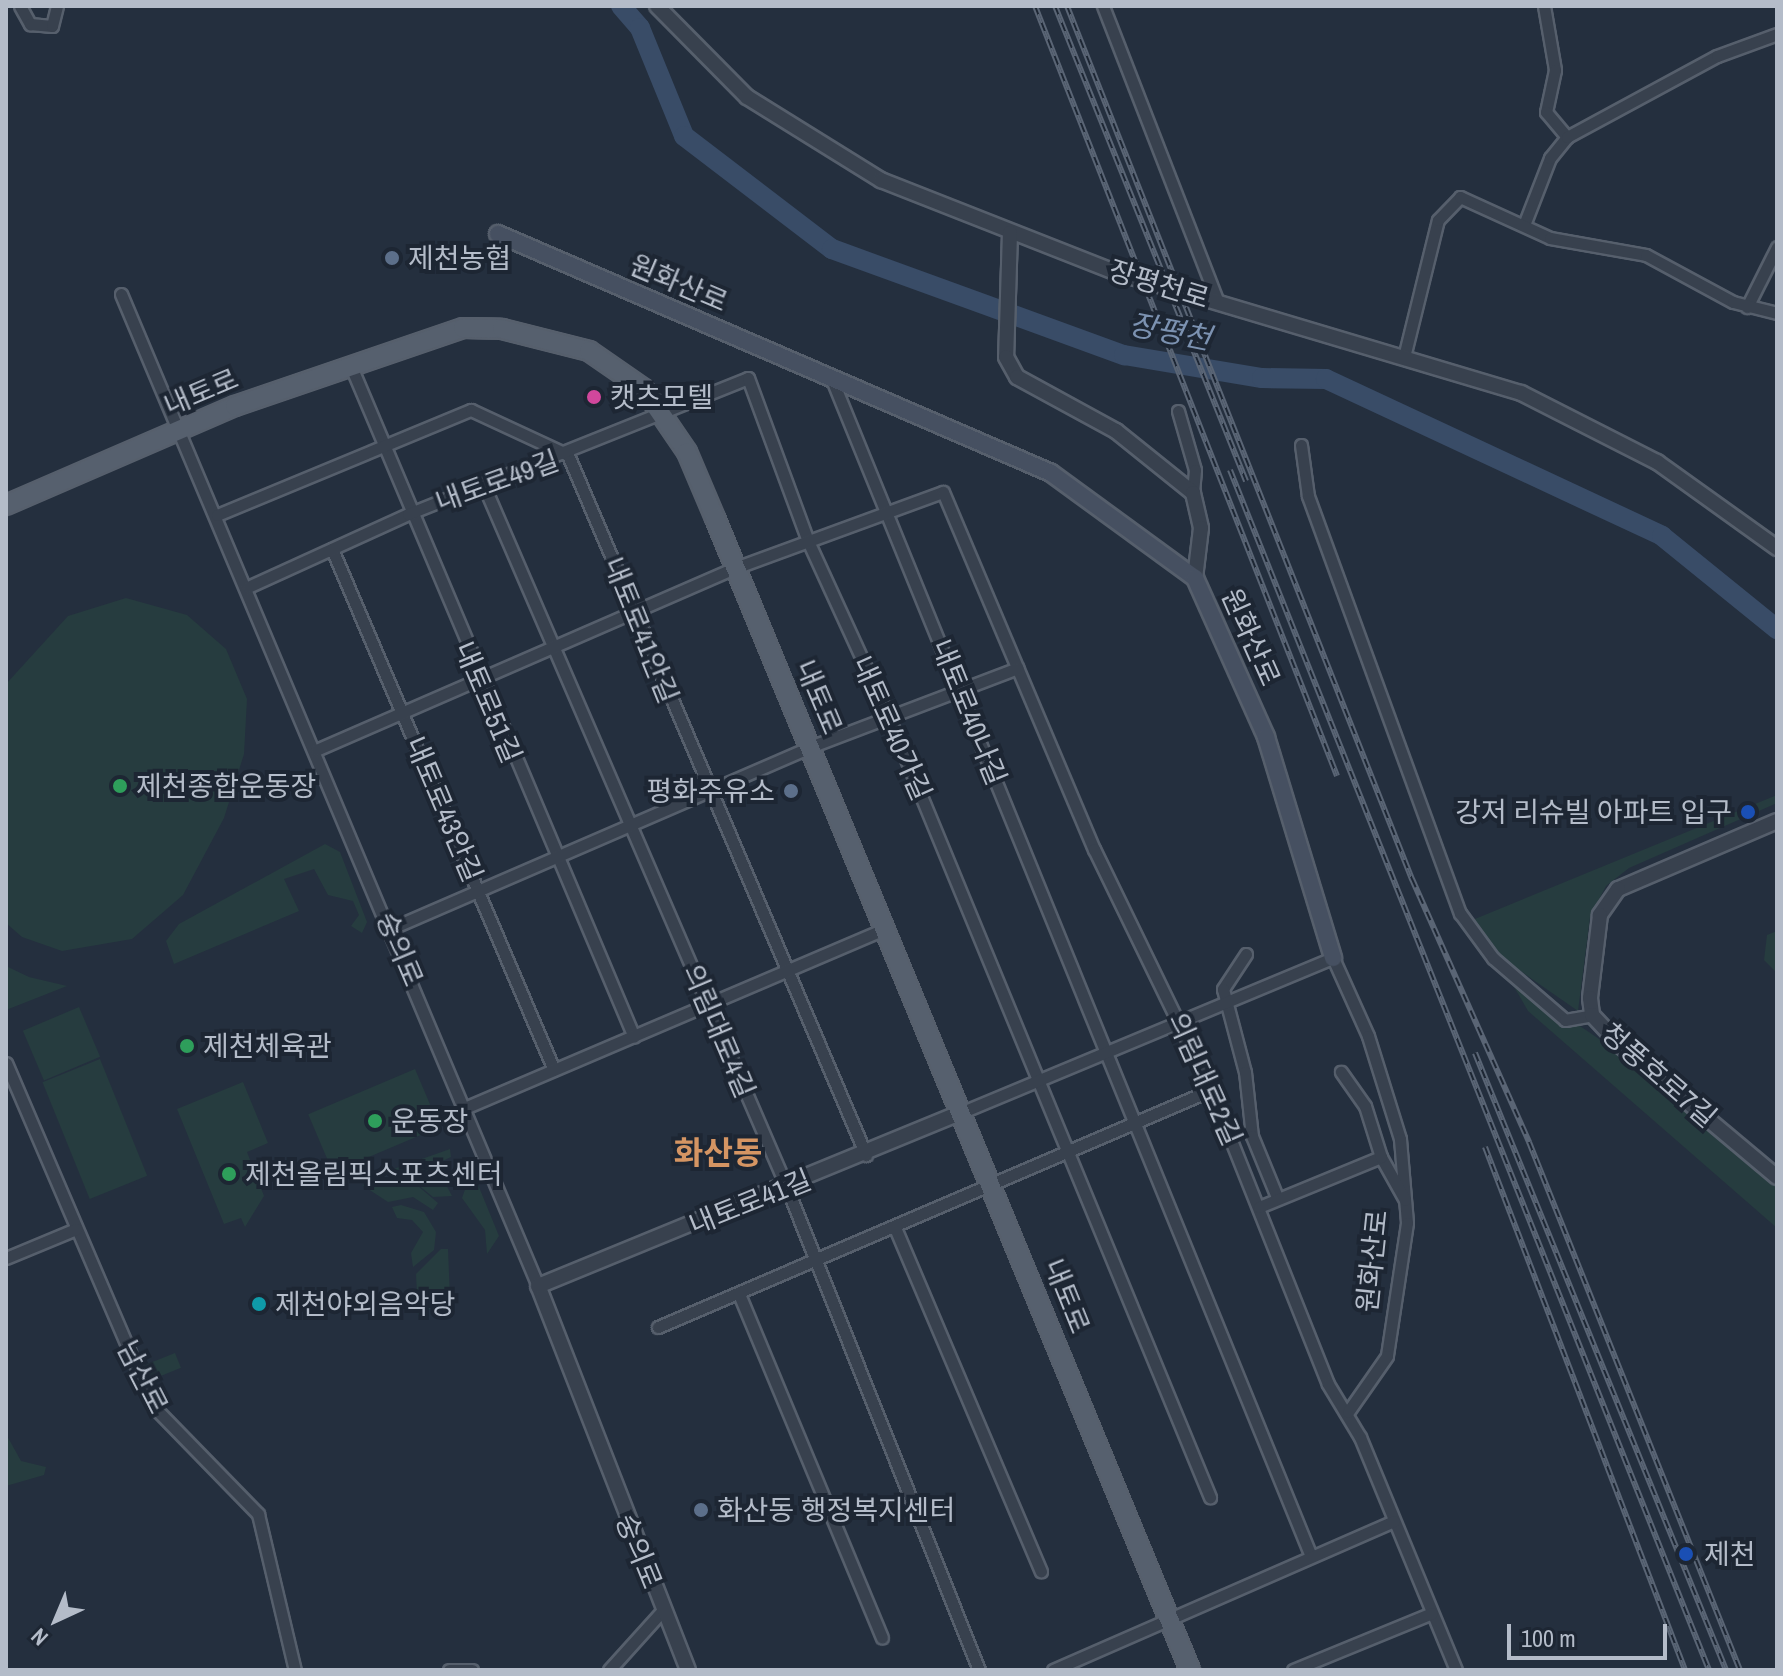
<!DOCTYPE html>
<meta charset="utf-8">
<style>
body{margin:0}
#map{position:relative;width:1783px;height:1676px;overflow:hidden;background:#242f3e;font-family:"Archivo Narrow","Noto Sans KR",sans-serif}
div>[style]{position:absolute}
.green>*{inset:0;background:#263c3f;transform-origin:0 0}
.river>*{height:20px;margin:-10px;padding:0 10px;transform-origin:10px;border-radius:10px;background:#394c67}
.roads{filter:drop-shadow(2px 0 #565f6c) drop-shadow(-2px 0 #565f6c) drop-shadow(0 2px #565f6c) drop-shadow(0 -2px #565f6c)}
.minor>*{height:11px;margin:-5.5px;padding:0 5.5px;transform-origin:5.5px;border-radius:5.5px;background:#38414e}
.tertiary>*{height:14px;margin:-7px;padding:0 7px;transform-origin:7px;border-radius:7px;background:#38414e}
.secondary>*{height:16px;margin:-8px;padding:0 8px;transform-origin:8px;border-radius:8px;background:#465061}
.primary>*{height:18px;margin:-9px;padding:0 9px;transform-origin:9px;border-radius:9px;background:#56606e}
.rail>*{height:6px;margin-top:-3px;transform-origin:0;background:repeating-linear-gradient(90deg,#1d2633 0 9px,#5a6575 0 18px);box-sizing:border-box;border-block:2px solid #5a6575}
.dots>*{width:22px;height:22px;translate:-50% -50%;box-sizing:border-box;border:4px solid #1d2633;border-radius:50%}
span{translate:-50% -50%;white-space:nowrap;text-align:center;line-height:1.15;-webkit-text-stroke:8px #1d2633;paint-order:stroke}
.poi-label{font-size:28px;color:#b4bcc9}
.left{translate:0 -50%;text-align:left}
.right{translate:-100% -50%;text-align:right}
.street-label{font-size:28px;color:#b4bcc9}
.water-label{font-size:30px;color:#7c92b1;font-style:italic}
.quarter-label{font-size:32px;color:#d59563;font-weight:700}
.frame{position:absolute;inset:0;border:8px solid #b4bcc9;pointer-events:none}
.north{position:absolute;left:16px;top:1580px;width:80px;height:80px;-webkit-text-stroke:6px #1d2633;paint-order:stroke;rotate:224deg;font-size:22px;font-weight:700;line-height:32px;text-align:center;color:#b4bcc9}
.north::after{content:'';display:block;margin:auto;width:28px;height:36px;background:#b4bcc9;clip-path:polygon(50% 0,100% 100%,50% 72%,0 100%)}
.scale{position:absolute;left:1507px;top:1624px;width:160px;height:36px;box-sizing:border-box;border:4px solid #b4bcc9;border-top:0;padding-left:10px;font-size:24px;line-height:28px;white-space:nowrap;color:#b4bcc9;-webkit-text-stroke:6px #1d2633;paint-order:stroke}
</style>
<div id="map">
<div class="green">
<div style="clip-path:polygon(126px 598px,187px 615px,226px 649px,247px 699px,244px 754px,224px 818px,183px 895px,132px 939px,62px 951px,22px 937px,6px 923px,6px 684px,68px 616px)"></div>
<div style="clip-path:polygon(1777px 795px,1777px 803px,1629px 868px,1606px 886px,1590px 917px,1578px 1011px,1486px 947px,1470px 921px)"></div>
<div style="clip-path:polygon(325px 844px,340px 852px,367px 922px,362px 933px,351px 926px,359px 915px,353px 901px,328px 895px,314px 869px,284px 879px,299px 911px,174px 964px,166px 941px,179px 924px)"></div>
<div style="clip-path:polygon(1777px 931px,1777px 973px,1764px 960px,1767px 935px)"></div>
<div style="clip-path:polygon(6px 966px,29px 977px,67px 986px,6px 1010px)"></div>
<div style="clip-path:polygon(1509px 978px,1608px 1045px,1777px 1188px,1777px 1228px,1528px 1011px)"></div>
<div style="left:79px;top:1007px;width:54px;height:61px;rotate:67deg"></div>
<div style="left:100px;top:1059px;width:126px;height:62px;rotate:68deg"></div>
<div style="left:415px;top:1069px;width:63px;height:116px;rotate:67deg"></div>
<div style="clip-path:polygon(243px 1082px,268px 1143px,247px 1152px,264px 1196px,245px 1227px,241px 1218px,224px 1224px,177px 1109px)"></div>
<div style="clip-path:polygon(450px 1149px,451px 1157px,413px 1175px,385px 1172px)"></div>
<div style="clip-path:polygon(427px 1169px,438px 1169px,452px 1196px,433px 1197px,417px 1184px)"></div>
<div style="clip-path:polygon(472px 1170px,499px 1236px,487px 1254px,485px 1230px,462px 1198px)"></div>
<div style="clip-path:polygon(405px 1175px,438px 1203px,433px 1210px,413px 1197px,388px 1202px,362px 1185px)"></div>
<div style="clip-path:polygon(401px 1205px,424px 1212px,436px 1232px,434px 1250px,413px 1267px,411px 1253px,423px 1232px,412px 1220px,397px 1218px,392px 1207px)"></div>
<div style="clip-path:polygon(441px 1249px,448px 1249px,450px 1298px,418px 1315px,416px 1274px)"></div>
<div style="left:175px;top:1353px;width:16px;height:35px;rotate:68deg"></div>
<div style="clip-path:polygon(6px 1434px,21px 1461px,46px 1467px,44px 1475px,6px 1486px)"></div>
</div>
<div class="river">
<div style="left:621px;top:6px;width:29px;rotate:49deg"></div>
<div style="left:640px;top:28px;width:117px;rotate:67.8deg"></div>
<div style="left:684px;top:136px;width:186px;rotate:37.4deg"></div>
<div style="left:832px;top:249px;width:311px;rotate:20deg"></div>
<div style="left:1124px;top:355px;width:140px;rotate:9.5deg"></div>
<div style="left:1262px;top:378px;width:64px;rotate:0.9deg"></div>
<div style="left:1326px;top:379px;width:371px;rotate:25deg"></div>
<div style="left:1662px;top:536px;width:148px;rotate:39deg"></div>
</div>
<div class="roads">
<div class="minor">
<div style="left:20px;top:6px;width:21px;rotate:61deg"></div>
<div style="left:30px;top:24px;width:22px;rotate:5deg"></div>
<div style="left:52px;top:26px;width:21px;rotate:-76deg"></div>
<div style="left:1103px;top:6px;width:318px;rotate:68.8deg"></div>
<div style="left:1544px;top:6px;width:65px;rotate:80.2deg"></div>
<div style="left:1555px;top:70px;width:43px;rotate:102.1deg"></div>
<div style="left:1546px;top:112px;width:33px;rotate:50deg"></div>
<div style="left:1524px;top:225px;width:72px;rotate:-68.8deg"></div>
<div style="left:1550px;top:158px;width:27px;rotate:-51deg"></div>
<div style="left:1567px;top:137px;width:170px;rotate:-28.4deg"></div>
<div style="left:1717px;top:56px;width:64px;rotate:-20.1deg"></div>
<div style="left:121px;top:294px;width:1076px;rotate:67.2deg"></div>
<div style="left:1747px;top:307px;width:67px;rotate:-63.4deg"></div>
<div style="left:1404px;top:357px;width:141px;rotate:-76.1deg"></div>
<div style="left:1438px;top:220px;width:32px;rotate:-46deg"></div>
<div style="left:1460px;top:197px;width:99px;rotate:24.5deg"></div>
<div style="left:1550px;top:238px;width:97px;rotate:10deg"></div>
<div style="left:1646px;top:255px;width:99px;rotate:28.4deg"></div>
<div style="left:1733px;top:302px;width:45px;rotate:14deg"></div>
<div style="left:350px;top:364px;width:730px;rotate:67.12deg"></div>
<div style="left:831px;top:377px;width:1273px;rotate:67.85deg"></div>
<div style="left:1178px;top:411px;width:61px;rotate:73.9deg"></div>
<div style="left:1195px;top:470px;width:23px;rotate:95deg"></div>
<div style="left:1301px;top:445px;width:51px;rotate:82.2deg"></div>
<div style="left:1308px;top:496px;width:444px;rotate:70deg"></div>
<div style="left:1460px;top:913px;width:56px;rotate:53.7deg"></div>
<div style="left:1493px;top:958px;width:95px;rotate:40.7deg"></div>
<div style="left:1565px;top:1020px;width:27px;rotate:-10deg"></div>
<div style="left:484px;top:486px;width:765px;rotate:66.65deg"></div>
<div style="left:787px;top:1188px;width:519px;rotate:68.28deg"></div>
<div style="left:217px;top:515px;width:275px;rotate:-22.5deg"></div>
<div style="left:471px;top:410px;width:107px;rotate:24.9deg"></div>
<div style="left:568px;top:455px;width:761px;rotate:66.94deg"></div>
<div style="left:332px;top:549px;width:566px;rotate:66.92deg"></div>
<div style="left:248px;top:587px;width:176px;rotate:-24.5deg"></div>
<div style="left:408px;top:514px;width:366px;rotate:-21.8deg"></div>
<div style="left:748px;top:378px;width:174px;rotate:69.8deg"></div>
<div style="left:808px;top:541px;width:195px;rotate:65.4deg"></div>
<div style="left:889px;top:718px;width:843px;rotate:67.61deg"></div>
<div style="left:316px;top:750px;width:457px;rotate:-23.5deg"></div>
<div style="left:735px;top:568px;width:221px;rotate:-20.1deg"></div>
<div style="left:943px;top:492px;width:388px;rotate:67.1deg"></div>
<div style="left:1094px;top:849px;width:268px;rotate:64.1deg"></div>
<div style="left:1211px;top:1090px;width:316px;rotate:68.3deg"></div>
<div style="left:1328px;top:1384px;width:62px;rotate:58.9deg"></div>
<div style="left:1360px;top:1437px;width:252px;rotate:67.6deg"></div>
<div style="left:392px;top:928px;width:456px;rotate:-23.4deg"></div>
<div style="left:810px;top:747px;width:222px;rotate:-20.8deg"></div>
<div style="left:1246px;top:954px;width:42px;rotate:123.3deg"></div>
<div style="left:1223px;top:989px;width:86px;rotate:75.2deg"></div>
<div style="left:1245px;top:1072px;width:64px;rotate:83.8deg"></div>
<div style="left:1252px;top:1136px;width:66px;rotate:67.7deg"></div>
<div style="left:6px;top:1063px;width:373px;rotate:66.8deg"></div>
<div style="left:153px;top:1406px;width:151px;rotate:45.8deg"></div>
<div style="left:258px;top:1514px;width:160px;rotate:76.7deg"></div>
<div style="left:467px;top:1107px;width:454px;rotate:-23.1deg"></div>
<div style="left:960px;top:1113px;width:404px;rotate:-22.6deg"></div>
<div style="left:1333px;top:958px;width:85px;rotate:65.8deg"></div>
<div style="left:1368px;top:1036px;width:108px;rotate:72.7deg"></div>
<div style="left:1400px;top:1139px;width:84px;rotate:85.2deg"></div>
<div style="left:1407px;top:1223px;width:134px;rotate:98.6deg"></div>
<div style="left:1387px;top:1356px;width:68px;rotate:124.9deg"></div>
<div style="left:1381px;top:1157px;width:49px;rotate:60.8deg"></div>
<div style="left:1259px;top:1207px;width:132px;rotate:-22.3deg"></div>
<div style="left:1381px;top:1157px;width:53px;rotate:-107.4deg"></div>
<div style="left:1365px;top:1106px;width:42px;rotate:-125.2deg"></div>
<div style="left:896px;top:1230px;width:371px;rotate:67deg"></div>
<div style="left:6px;top:1258px;width:76px;rotate:-22.5deg"></div>
<div style="left:739px;top:1294px;width:372px;rotate:67.4deg"></div>
<div style="left:658px;top:1327px;width:602px;rotate:-23.2deg"></div>
<div style="left:449px;top:1670px;width:23px"></div>
<div style="left:609px;top:1670px;width:81px;rotate:-48deg"></div>
<div style="left:1053px;top:1670px;width:372px;rotate:-23.6deg"></div>
<div style="left:1293px;top:1670px;width:150px;rotate:-22.3deg"></div>
</div>
<div class="tertiary">
<div style="left:657px;top:6px;width:128px;rotate:45.3deg"></div>
<div style="left:747px;top:97px;width:158px;rotate:31.8deg"></div>
<div style="left:881px;top:180px;width:251px;rotate:21.5deg"></div>
<div style="left:1115px;top:272px;width:424px;rotate:16.6deg"></div>
<div style="left:1521px;top:393px;width:153px;rotate:26.9deg"></div>
<div style="left:1657px;top:462px;width:148px;rotate:35.6deg"></div>
<div style="left:1010px;top:233px;width:124px;rotate:91.8deg"></div>
<div style="left:1006px;top:357px;width:23px;rotate:61deg"></div>
<div style="left:1017px;top:377px;width:113px;rotate:28.6deg"></div>
<div style="left:1116px;top:431px;width:99px;rotate:38.8deg"></div>
<div style="left:1193px;top:493px;width:36px;rotate:77deg"></div>
<div style="left:1201px;top:528px;width:50px;rotate:96.8deg"></div>
<div style="left:1777px;top:821px;width:173px;rotate:156.8deg"></div>
<div style="left:1618px;top:889px;width:32px;rotate:125deg"></div>
<div style="left:1600px;top:915px;width:84px;rotate:96.9deg"></div>
<div style="left:1590px;top:998px;width:17px;rotate:83deg"></div>
<div style="left:1592px;top:1015px;width:44px;rotate:46.8deg"></div>
<div style="left:1622px;top:1047px;width:202px;rotate:40deg"></div>
<div style="left:688px;top:1670px;width:412px;rotate:-111.3deg"></div>
<div style="left:538px;top:1286px;width:456px;rotate:-22.3deg"></div>
</div>
<div class="secondary">
<div style="left:498px;top:234px;width:602px;rotate:23.37deg"></div>
<div style="left:1051px;top:473px;width:178px;rotate:36.1deg"></div>
<div style="left:1195px;top:578px;width:174px;rotate:65.9deg"></div>
<div style="left:1266px;top:737px;width:231px;rotate:73.1deg"></div>
</div>
<div class="primary">
<div style="left:6px;top:505px;width:249px;rotate:-23.4deg"></div>
<div style="left:235px;top:406px;width:241px;rotate:-18.9deg"></div>
<div style="left:463px;top:328px;width:39px;rotate:1deg"></div>
<div style="left:502px;top:329px;width:90px;rotate:14.2deg"></div>
<div style="left:589px;top:351px;width:67px;rotate:34.6deg"></div>
<div style="left:644px;top:389px;width:76px;rotate:55.7deg"></div>
<div style="left:687px;top:452px;width:72px;rotate:67deg"></div>
<div style="left:715px;top:518px;width:1246px;rotate:67.59deg"></div>
</div>
</div>
<div class="rail">
<div style="left:1035px;top:6px;width:827px;rotate:68.58deg"></div>
<div style="left:1055px;top:6px;width:512px;rotate:68.09deg"></div>
<div style="left:1067px;top:6px;width:939px;rotate:68.44deg"></div>
<div style="left:1412px;top:879px;width:288px;rotate:66deg"></div>
<div style="left:1529px;top:1142px;width:569px;rotate:68.22deg"></div>
<div style="left:1230px;top:470px;width:1292px;rotate:68.24deg"></div>
<div style="left:1475px;top:1053px;width:666px;rotate:67.86deg"></div>
<div style="left:1485px;top:1147px;width:560px;rotate:69.07deg"></div>
</div>
<div class="dots">
<div style="left:392px;top:258px;background:#5c6f8a"></div>
<div style="left:594px;top:397px;background:#d1479c"></div>
<div style="left:120px;top:786px;background:#2e9e5b"></div>
<div style="left:791px;top:791px;background:#5c6f8a"></div>
<div style="left:1748px;top:812px;background:#1a4fb4"></div>
<div style="left:187px;top:1046px;background:#2e9e5b"></div>
<div style="left:375px;top:1121px;background:#2e9e5b"></div>
<div style="left:229px;top:1174px;background:#2e9e5b"></div>
<div style="left:259px;top:1304px;background:#0f9aa8"></div>
<div style="left:701px;top:1510px;background:#5c6f8a"></div>
<div style="left:1686px;top:1554px;background:#1a4fb4"></div>
</div>
<div class="poi-label">
<span class="left" style="left:408px;top:258px">제천농협</span>
<span class="left" style="left:610px;top:397px">캣츠모텔</span>
<span class="left" style="left:136px;top:786px">제천종합운동장</span>
<span class="right" style="left:775px;top:791px">평화주유소</span>
<span class="right" style="left:1732px;top:812px">강저 리슈빌 아파트 입구</span>
<span class="left" style="left:203px;top:1046px">제천체육관</span>
<span class="left" style="left:391px;top:1121px">운동장</span>
<span class="left" style="left:245px;top:1174px">제천올림픽스포츠센터</span>
<span class="left" style="left:275px;top:1304px">제천야외음악당</span>
<span class="left" style="left:717px;top:1510px">화산동 행정복지센터</span>
<span class="left" style="left:1704px;top:1554px">제천</span>
</div>
<div class="street-label">
<span style="left:679px;top:283px;rotate:23deg">원화산로</span>
<span style="left:1159px;top:284px;rotate:17deg">장평천로</span>
<span style="left:201px;top:392px;rotate:-23deg">내토로</span>
<span style="left:497px;top:481px;rotate:-20deg">내토로49길</span>
<span style="left:641px;top:630px;rotate:68deg">내토로41안길</span>
<span style="left:1251px;top:637px;rotate:66deg">원화산로</span>
<span style="left:819px;top:697px;rotate:67deg">내토로</span>
<span style="left:488px;top:702px;rotate:67deg">내토로51길</span>
<span style="left:969px;top:712px;rotate:68deg">내토로40나길</span>
<span style="left:892px;top:728px;rotate:66deg">내토로40가길</span>
<span style="left:444px;top:809px;rotate:67deg">내토로43안길</span>
<span style="left:400px;top:949px;rotate:67deg">숭의로</span>
<span style="left:719px;top:1031px;rotate:67deg">의림대로4길</span>
<span style="left:1659px;top:1075px;rotate:41deg">청풍호로7길</span>
<span style="left:1205px;top:1079px;rotate:66deg">의림대로2길</span>
<span style="left:750px;top:1202px;rotate:-22deg">내토로41길</span>
<span style="left:1372px;top:1261px;rotate:-84deg">원화산로</span>
<span style="left:1067px;top:1296px;rotate:68deg">내토로</span>
<span style="left:143px;top:1377px;rotate:63deg">남산로</span>
<span style="left:639px;top:1551px;rotate:68deg">숭의로</span>
</div>
<div class="water-label">
<span style="left:1170px;top:331px;rotate:11deg">장평천</span>
</div>
<div class="quarter-label">
<span style="left:718px;top:1153px">화산동</span>
</div>
<div class="frame"></div>
<div class="north">N</div>
<div class="scale">100 m</div>
</div>
